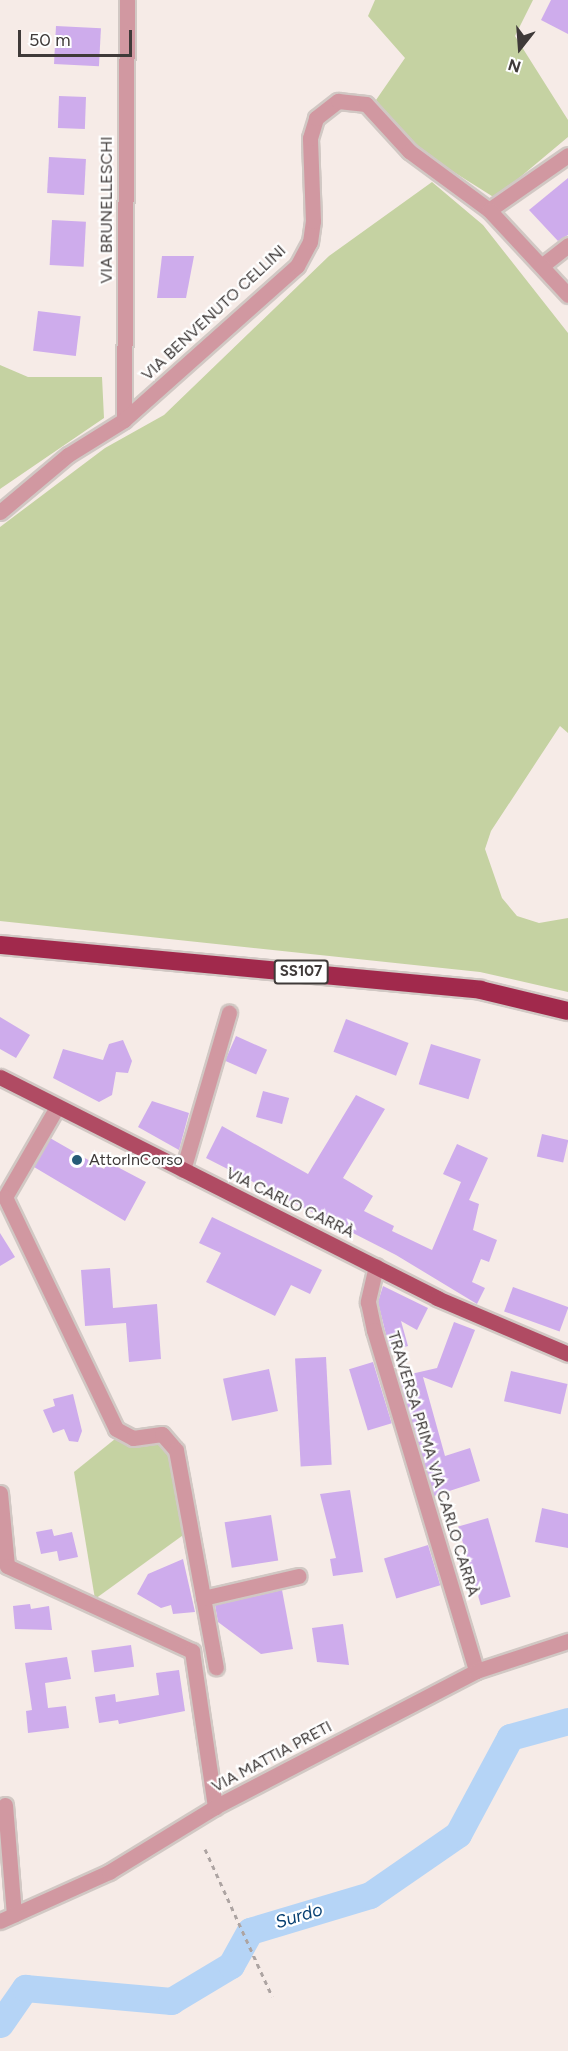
<!DOCTYPE html>
<meta charset="utf-8">
<style>
body{margin:0}
#map{position:relative;width:568px;height:2051px;overflow:hidden;background:#f6ebe7;font-family:Figtree,sans-serif}
div>[style]{position:absolute}
.green>*{inset:0;background:#c5d2a2}
.river>*{height:27px;margin:-13.5px;padding:0 13.5px;transform-origin:13.5px;border-radius:13.5px;background:#b5d4f6}
.building>*{inset:0;background:#ceacec;transform-origin:0 0}
.path>*{height:3px;margin-top:-1.5px;transform-origin:0;background:repeating-linear-gradient(90deg,#ada4a2 0 4.5px,transparent 0 9px)}
.roads{filter:drop-shadow(2px 0 #d1c8c4) drop-shadow(-2px 0 #d1c8c4) drop-shadow(0 2px #d1c8c4) drop-shadow(0 -2px #d1c8c4)}
.minor>*{height:15px;margin:-7.5px;padding:0 7.5px;transform-origin:7.5px;border-radius:7.5px;background:#d198a1}
.major>*{height:15px;margin:-7.5px;padding:0 7.5px;transform-origin:7.5px;border-radius:7.5px;background:#b04b63}
.highway>*{height:18px;margin:-9px;padding:0 9px;transform-origin:9px;border-radius:9px;background:#a1294c}
.dots>*{width:16px;height:16px;translate:-50% -50%;box-sizing:border-box;border:3px solid #fff;border-radius:50%}
span{translate:-50% -50%;white-space:nowrap;text-align:center;line-height:1.15;-webkit-text-stroke:4.5px #fff;paint-order:stroke}
.shield-label span{padding:2px 4px;background:#fff;border:2px solid;border-radius:4px;-webkit-text-stroke-width:0}
.shield-label{font-size:15px;color:#3f3a39;font-weight:700}
.street-label{font-size:16px;color:#3f3a39}
.poi-label{font-size:16px;color:#3f3a39}
.left{translate:0 -50%;text-align:left}
.water-label{font-size:18px;color:#094173;font-style:italic}
.north{position:absolute;left:490px;top:18px;width:60px;height:60px;-webkit-text-stroke:4px #fff;paint-order:stroke;rotate:197deg;font-size:16px;font-weight:700;line-height:24px;text-align:center;color:#3f3a39}
.north::after{content:'';display:block;margin:auto;width:21px;height:27px;background:#3f3a39;clip-path:polygon(50% 0,100% 100%,50% 72%,0 100%)}
.scale{position:absolute;left:18px;top:30px;width:114px;height:27px;box-sizing:border-box;border:3px solid #3f3a39;border-top:0;padding-left:8px;font-size:18px;line-height:21px;white-space:nowrap;color:#3f3a39;-webkit-text-stroke:4px #fff;paint-order:stroke}
</style>
<div id="map">
<div class="green">
<div style="clip-path:polygon(375px 0,533px 0,515px 36px,568px 120px,568px 137px,495px 198px,414px 147px,376px 100px,405px 58px,368px 16px)"></div>
<div style="clip-path:polygon(432px 182px,483px 225px,568px 333px,568px 733px,560px 726px,491px 831px,485px 849px,502px 898px,517px 916px,539px 923px,568px 918px,568px 992px,480px 972px,0 921px,0 527px,105px 448px,164px 415px,329px 256px)"></div>
<div style="clip-path:polygon(0 365px,28px 377px,102px 377px,104px 418px,0 489px)"></div>
<div style="clip-path:polygon(150px 1438px,167px 1442px,186px 1533px,95px 1599px,74px 1472px,115px 1439px)"></div>
</div>
<div class="river">
<div style="left:0;top:2024px;width:44px;rotate:-55.2deg"></div>
<div style="left:25px;top:1988px;width:147px;rotate:5.1deg"></div>
<div style="left:171px;top:2001px;width:70px;rotate:-31deg"></div>
<div style="left:231px;top:1965px;width:39px;rotate:-61deg"></div>
<div style="left:250px;top:1931px;width:125px;rotate:-16.7deg"></div>
<div style="left:370px;top:1895px;width:107px;rotate:-34.7deg"></div>
<div style="left:458px;top:1834px;width:110px;rotate:-61.8deg"></div>
<div style="left:510px;top:1737px;width:60px;rotate:-15.4deg"></div>
</div>
<div class="building">
<div style="clip-path:polygon(551px 0,568px 0,568px 34px,541px 20px)"></div>
<div style="left:56px;top:26px;width:45px;height:38px;rotate:3deg"></div>
<div style="left:59px;top:96px;width:27px;height:32px;rotate:2deg"></div>
<div style="left:49px;top:157px;width:37px;height:36px;rotate:3deg"></div>
<div style="clip-path:polygon(568px 178px,568px 235px,558px 241px,529px 210px)"></div>
<div style="left:52px;top:220px;width:34px;height:45px;rotate:3deg"></div>
<div style="clip-path:polygon(162px 256px,194px 256px,186px 298px,157px 298px)"></div>
<div style="left:38px;top:311px;width:43px;height:40px;rotate:7deg"></div>
<div style="clip-path:polygon(0 1017px,30px 1035px,16px 1058px,0 1049px)"></div>
<div style="left:346px;top:1019px;width:67px;height:35px;rotate:21deg"></div>
<div style="left:236px;top:1036px;width:34px;height:27px;rotate:24deg"></div>
<div style="clip-path:polygon(123px 1040px,132px 1061px,128px 1073px,116px 1072px,112px 1095px,99px 1102px,53px 1078px,63px 1049px,103px 1060px,109px 1044px)"></div>
<div style="left:431px;top:1044px;width:52px;height:42px;rotate:17deg"></div>
<div style="left:263px;top:1091px;width:27px;height:27px;rotate:15deg"></div>
<div style="clip-path:polygon(356px 1095px,385px 1109px,343px 1178px,373px 1196px,364px 1211px,394px 1226px,392px 1231px,432px 1250px,461px 1182px,443px 1174px,457px 1144px,488px 1158px,469px 1200px,479px 1204px,473px 1230px,497px 1240px,489px 1262px,481px 1259px,472px 1282px,485px 1288px,477px 1304px,396px 1255px,206px 1158px,222px 1126px,308px 1174px)"></div>
<div style="clip-path:polygon(152px 1101px,189px 1113px,179px 1150px,138px 1127px)"></div>
<div style="left:542px;top:1134px;width:27px;height:23px;rotate:13deg"></div>
<div style="clip-path:polygon(50px 1138px,104px 1169px,108px 1162px,146px 1182px,125px 1221px,34px 1167px)"></div>
<div style="clip-path:polygon(212px 1217px,322px 1270px,310px 1294px,291px 1285px,275px 1316px,206px 1282px,221px 1253px,199px 1243px)"></div>
<div style="clip-path:polygon(0 1233px,15px 1257px,0 1266px)"></div>
<div style="clip-path:polygon(110px 1268px,113px 1308px,157px 1304px,161px 1359px,129px 1362px,126px 1323px,85px 1326px,81px 1270px)"></div>
<div style="clip-path:polygon(383px 1286px,428px 1308px,417px 1330px,401px 1321px,408px 1346px,390px 1351px,378px 1302px)"></div>
<div style="left:513px;top:1287px;width:59px;height:26px;rotate:20deg"></div>
<div style="clip-path:polygon(454px 1322px,475px 1330px,452px 1388px,423px 1377px,445px 1456px,470px 1448px,480px 1481px,434px 1496px,398px 1377px,437px 1368px)"></div>
<div style="left:326px;top:1357px;width:108px;height:31px;rotate:87deg"></div>
<div style="left:373px;top:1362px;width:64px;height:25px;rotate:73deg"></div>
<div style="left:269px;top:1369px;width:43px;height:47px;rotate:78deg"></div>
<div style="left:511px;top:1371px;width:58px;height:31px;rotate:13deg"></div>
<div style="clip-path:polygon(73px 1394px,82px 1431px,78px 1442px,69px 1441px,64px 1429px,53px 1433px,43px 1410px,55px 1406px,53px 1399px)"></div>
<div style="clip-path:polygon(350px 1490px,363px 1572px,333px 1576px,330px 1559px,336px 1558px,320px 1494px)"></div>
<div style="clip-path:polygon(542px 1508px,568px 1514px,568px 1548px,535px 1542px)"></div>
<div style="left:271px;top:1515px;width:46px;height:47px;rotate:81deg"></div>
<div style="left:488px;top:1518px;width:82px;height:31px;rotate:74deg"></div>
<div style="clip-path:polygon(52px 1529px,54px 1536px,72px 1532px,78px 1557px,59px 1561px,57px 1551px,41px 1554px,36px 1532px)"></div>
<div style="left:428px;top:1545px;width:42px;height:46px;rotate:73deg"></div>
<div style="clip-path:polygon(183px 1559px,195px 1612px,173px 1614px,171px 1605px,161px 1608px,137px 1594px,148px 1574px)"></div>
<div style="clip-path:polygon(282px 1590px,293px 1649px,261px 1654px,218px 1622px,215px 1605px)"></div>
<div style="clip-path:polygon(30px 1604px,31px 1609px,49px 1606px,52px 1630px,15px 1629px,13px 1606px)"></div>
<div style="clip-path:polygon(343px 1624px,349px 1665px,317px 1662px,312px 1628px)"></div>
<div style="left:131px;top:1645px;width:22px;height:40px;rotate:82deg"></div>
<div style="clip-path:polygon(67px 1657px,71px 1679px,45px 1683px,48px 1708px,66px 1706px,69px 1728px,28px 1733px,26px 1711px,32px 1710px,25px 1663px)"></div>
<div style="clip-path:polygon(179px 1670px,185px 1711px,119px 1724px,118px 1720px,99px 1723px,95px 1697px,115px 1694px,116px 1702px,159px 1695px,156px 1673px)"></div>
</div>
<div class="path">
<div style="left:205px;top:1849px;width:162px;rotate:65.5deg"></div>
</div>
<div class="roads">
<div class="minor">
<div style="left:489px;top:210px;width:96px;rotate:-34.8deg"></div>
<div style="left:544px;top:264px;width:31px;rotate:-38deg"></div>
<div style="left:124px;top:420px;width:420px;rotate:-89.6deg"></div>
<div style="left:0;top:512px;width:89px;rotate:-40deg"></div>
<div style="left:68px;top:455px;width:66px;rotate:-32deg"></div>
<div style="left:124px;top:420px;width:232px;rotate:-41.7deg"></div>
<div style="left:297px;top:266px;width:27px;rotate:-62deg"></div>
<div style="left:310px;top:242px;width:21px;rotate:-82deg"></div>
<div style="left:313px;top:221px;width:83px;rotate:-92.1deg"></div>
<div style="left:310px;top:138px;width:21px;rotate:-73deg"></div>
<div style="left:316px;top:118px;width:28px;rotate:-38deg"></div>
<div style="left:338px;top:101px;width:28px;rotate:6deg"></div>
<div style="left:366px;top:104px;width:64px;rotate:47.5deg"></div>
<div style="left:409px;top:151px;width:99px;rotate:36.4deg"></div>
<div style="left:489px;top:210px;width:116px;rotate:47.1deg"></div>
<div style="left:57px;top:1107px;width:104px;rotate:120deg"></div>
<div style="left:5px;top:1197px;width:257px;rotate:64.4deg"></div>
<div style="left:116px;top:1429px;width:19px;rotate:28deg"></div>
<div style="left:133px;top:1438px;width:29px;rotate:-8deg"></div>
<div style="left:162px;top:1434px;width:21px;rotate:49deg"></div>
<div style="left:176px;top:1450px;width:221px;rotate:79.6deg"></div>
<div style="left:183px;top:1170px;width:164px;rotate:-73.7deg"></div>
<div style="left:376px;top:1266px;width:37px;rotate:103deg"></div>
<div style="left:368px;top:1302px;width:29px;rotate:78deg"></div>
<div style="left:374px;top:1330px;width:356px;rotate:73.3deg"></div>
<div style="left:0;top:1493px;width:73px;rotate:84.5deg"></div>
<div style="left:7px;top:1566px;width:204px;rotate:24.7deg"></div>
<div style="left:192px;top:1651px;width:158px;rotate:81.6deg"></div>
<div style="left:203px;top:1598px;width:98px;rotate:-13deg"></div>
<div style="left:5px;top:1805px;width:110px;rotate:85.3deg"></div>
<div style="left:0;top:1921px;width:120px;rotate:-24.2deg"></div>
<div style="left:109px;top:1872px;width:124px;rotate:-31.5deg"></div>
<div style="left:215px;top:1807px;width:294px;rotate:-27.5deg"></div>
<div style="left:476px;top:1671px;width:97px;rotate:-18.1deg"></div>
</div>
<div class="major">
<div style="left:0;top:1077px;width:490px;rotate:26.8deg"></div>
<div style="left:437px;top:1298px;width:142px;rotate:23.1deg"></div>
</div>
<div class="highway">
<div style="left:0;top:945px;width:483px;rotate:5.3deg"></div>
<div style="left:481px;top:990px;width:89px;rotate:13.6deg"></div>
</div>
</div>
<div class="dots">
<div style="left:77px;top:1160px;background:#275b78"></div>
</div>
<div class="shield-label">
<span style="left:301px;top:972px">SS107</span>
</div>
<div class="street-label">
<span style="left:107px;top:210px;rotate:-90deg">VIA BRUNELLESCHI</span>
<span style="left:214px;top:313px;rotate:-43deg">VIA BENVENUTO CELLINI</span>
<span style="left:290px;top:1203px;rotate:26deg">VIA CARLO CARRÀ</span>
<span style="left:433px;top:1464px;rotate:73deg">TRAVERSA PRIMA VIA CARLO CARRÀ</span>
<span style="left:272px;top:1757px;rotate:-28deg">VIA MATTIA PRETI</span>
</div>
<div class="poi-label">
<span class="left" style="left:89px;top:1160px">AttorInCorso</span>
</div>
<div class="water-label">
<span style="left:299px;top:1916px;rotate:-17deg">Surdo</span>
</div>
<div class="north">N</div>
<div class="scale">50 m</div>
</div>
